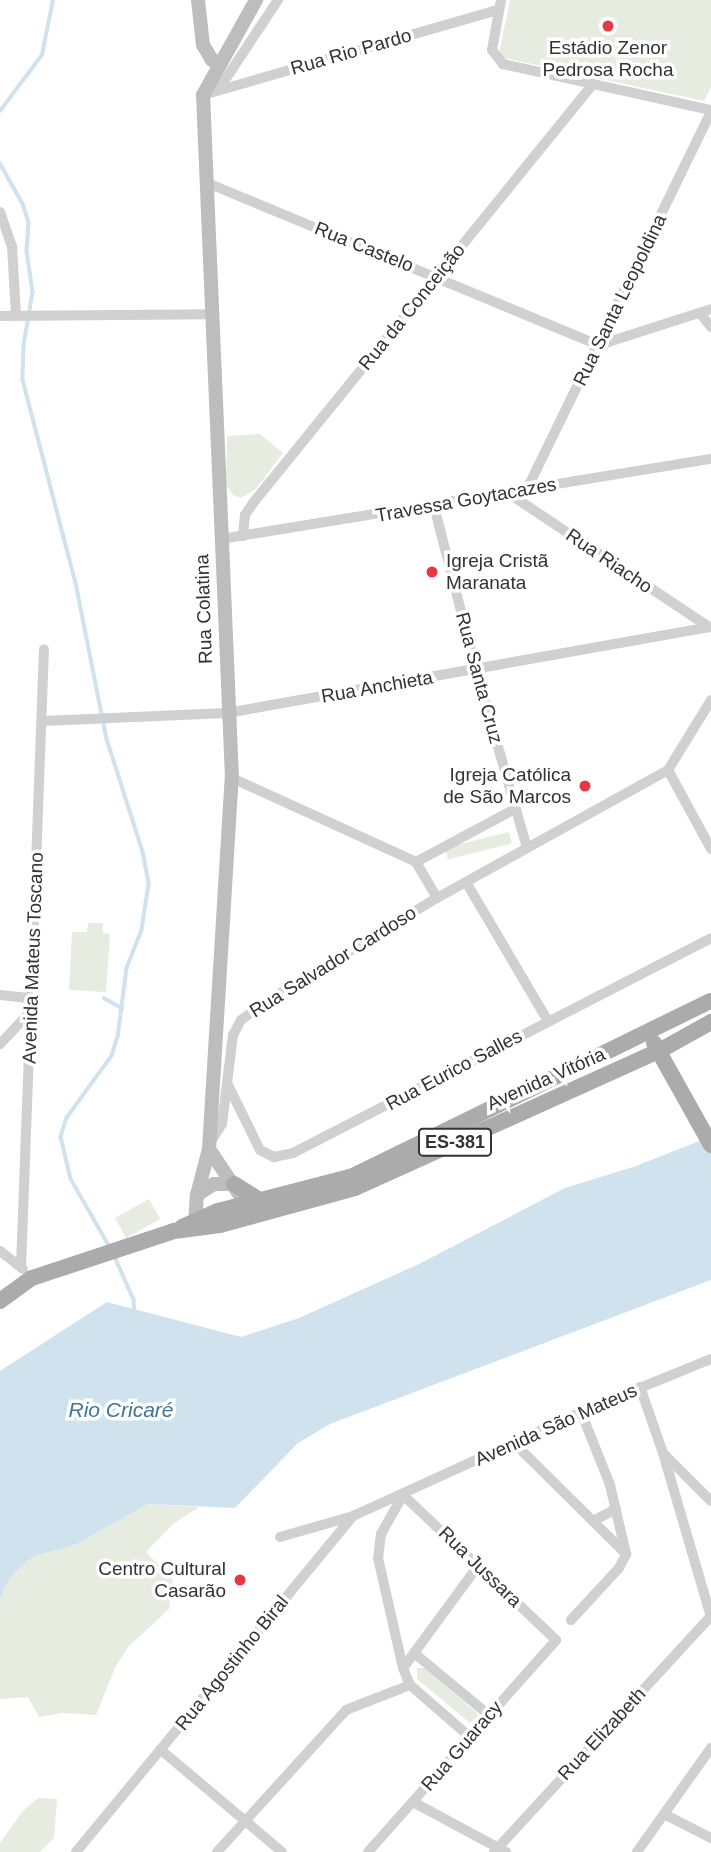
<!DOCTYPE html>
<meta charset="utf-8">
<style>
body{margin:0}
#map{position:relative;width:711px;height:1852px;overflow:hidden;background:#fff;font-family:Arial,sans-serif}
div>[style]{position:absolute}
.green>*{inset:0;background:#e6ecdf;transform-origin:0 0}
.water>*{inset:0;background:#cfe2ee}
.stream>*{height:3.5px;margin:-1.75px;padding:0 1.75px;transform-origin:1.75px;border-radius:1.75px;background:#cfe2ee}
.street>*{height:10px;margin:-5px;padding:0 5px;transform-origin:5px;border-radius:5px;background:#d0d0d0}
.secondary>*{height:14px;margin:-7px;padding:0 7px;transform-origin:7px;border-radius:7px;background:#bdbdbd}
.primary>*{height:16px;margin:-8px;padding:0 8px;transform-origin:8px;border-radius:8px;background:#ababab}
.dots>*{width:19px;height:19px;translate:-50% -50%;box-sizing:border-box;border:4px solid #fff;border-radius:50%}
span{translate:-50% -50%;white-space:nowrap;text-align:center;line-height:1.15;-webkit-text-stroke:7px #fff;paint-order:stroke}
.shield-label span{padding:2px 5px;background:#fff;border:2px solid;border-radius:5px;-webkit-text-stroke-width:0}
.shield-label{font-size:18px;color:#333;font-weight:700}
.poi-label{font-size:19px;color:#333}
.left{translate:0 -50%;text-align:left}
.right{translate:-100% -50%;text-align:right}
.street-label{font-size:19px;color:#333}
.water-label{font-size:21px;color:#3f7597;font-style:italic}
</style>
<div id="map">
<div class="green">
<div style="clip-path:polygon(510px 0,711px 0,711px 87px,704px 101px,504px 58px,499px 53px)"></div>
<div style="clip-path:polygon(260px 434px,283px 453px,255px 490px,241px 498px,233px 495px,226px 484px,227px 436px)"></div>
<div style="left:509px;top:832px;width:12px;height:66px;rotate:76deg"></div>
<div style="clip-path:polygon(88px 923px,103px 923px,103px 933px,110px 934px,106px 992px,69px 990px,72px 932px,87px 932px)"></div>
<div style="left:149px;top:1199px;width:23px;height:39px;rotate:61deg"></div>
<div style="clip-path:polygon(148px 1504px,199px 1507px,173px 1524px,146px 1552px,173px 1580px,169px 1609px,128px 1647px,115px 1668px,96px 1715px,62px 1713px,39px 1717px,28px 1697px,0 1699px,0 1600px,4px 1588px,15px 1572px,34px 1556px,75px 1545px)"></div>
<div style="clip-path:polygon(417px 1668px,425px 1668px,479px 1715px,470px 1723px,417px 1679px)"></div>
<div style="clip-path:polygon(38px 1798px,57px 1799px,54px 1838px,40px 1852px,0 1852px,0 1843px,22px 1812px)"></div>
</div>
<div class="water">
<div style="clip-path:polygon(702px 1140px,711px 1142px,711px 1280px,330px 1424px,298px 1443px,235px 1508px,148px 1504px,75px 1545px,34px 1556px,15px 1572px,4px 1588px,0 1600px,0 1371px,107px 1302px,241px 1337px,299px 1318px,419px 1264px,565px 1188px,636px 1166px)"></div>
</div>
<div class="stream">
<div style="left:0;top:111px;width:70px;rotate:-53.1deg"></div>
<div style="left:42px;top:55px;width:56px;rotate:-78.7deg"></div>
<div style="left:0;top:163px;width:47px;rotate:60.7deg"></div>
<div style="left:23px;top:204px;width:20px;rotate:72deg"></div>
<div style="left:29px;top:223px;width:28px;rotate:94deg"></div>
<div style="left:27px;top:251px;width:41px;rotate:81.7deg"></div>
<div style="left:33px;top:292px;width:55px;rotate:99.5deg"></div>
<div style="left:24px;top:346px;width:34px;rotate:92deg"></div>
<div style="left:23px;top:380px;width:215px;rotate:75.4deg"></div>
<div style="left:77px;top:588px;width:154px;rotate:78.8deg"></div>
<div style="left:107px;top:739px;width:119px;rotate:72.3deg"></div>
<div style="left:143px;top:852px;width:33px;rotate:79deg"></div>
<div style="left:149px;top:884px;width:47px;rotate:98.7deg"></div>
<div style="left:142px;top:930px;width:41px;rotate:111.5deg"></div>
<div style="left:127px;top:968px;width:70px;rotate:97.4deg"></div>
<div style="left:118px;top:1037px;width:20px;rotate:108deg"></div>
<div style="left:112px;top:1056px;width:77px;rotate:126deg"></div>
<div style="left:67px;top:1118px;width:20px;rotate:108deg"></div>
<div style="left:61px;top:1137px;width:43px;rotate:76.6deg"></div>
<div style="left:71px;top:1179px;width:78px;rotate:60.2deg"></div>
<div style="left:104px;top:998px;width:21px;rotate:29deg"></div>
<div style="left:115px;top:1257px;width:47px;rotate:66.2deg"></div>
<div style="left:134px;top:1300px;width:15px;rotate:86deg"></div>
</div>
<div class="street">
<div style="left:501px;top:0;width:51px;rotate:100.2deg"></div>
<div style="left:492px;top:50px;width:18px;rotate:52deg"></div>
<div style="left:503px;top:64px;width:213px;rotate:12.5deg"></div>
<div style="left:219px;top:89px;width:107px;rotate:-56.5deg"></div>
<div style="left:203px;top:95px;width:307px;rotate:-16.1deg"></div>
<div style="left:205px;top:182px;width:426px;rotate:22.5deg"></div>
<div style="left:599px;top:345px;width:118px;rotate:-17.8deg"></div>
<div style="left:0;top:212px;width:36px;rotate:71deg"></div>
<div style="left:12px;top:246px;width:70px;rotate:86.7deg"></div>
<div style="left:700px;top:313px;width:18px;rotate:52deg"></div>
<div style="left:0;top:316px;width:210px;rotate:-0.5deg"></div>
<div style="left:527px;top:489px;width:420px;rotate:-64deg"></div>
<div style="left:508px;top:493px;width:242px;rotate:33.7deg"></div>
<div style="left:434px;top:506px;width:169px;rotate:75.6deg"></div>
<div style="left:476px;top:670px;width:185px;rotate:74deg"></div>
<div style="left:243px;top:536px;width:21px;rotate:-85deg"></div>
<div style="left:245px;top:515px;width:14px;rotate:-56deg"></div>
<div style="left:253px;top:503px;width:540px;rotate:-50.94deg"></div>
<div style="left:221px;top:539px;width:496px;rotate:-9.3deg"></div>
<div style="left:43px;top:721px;width:184px;rotate:-2.5deg"></div>
<div style="left:227px;top:713px;width:490px;rotate:-10.1deg"></div>
<div style="left:668px;top:770px;width:90px;rotate:61.4deg"></div>
<div style="left:232px;top:778px;width:202px;rotate:24.5deg"></div>
<div style="left:416px;top:862px;width:42px;rotate:59.7deg"></div>
<div style="left:416px;top:862px;width:112px;rotate:-28.2deg"></div>
<div style="left:466px;top:882px;width:161px;rotate:59.5deg"></div>
<div style="left:0;top:995px;width:31px;rotate:6deg"></div>
<div style="left:0;top:1044px;width:44px;rotate:-46.8deg"></div>
<div style="left:228px;top:1085px;width:72px;rotate:63.8deg"></div>
<div style="left:260px;top:1150px;width:16px;rotate:27deg"></div>
<div style="left:274px;top:1157px;width:19px;rotate:-12deg"></div>
<div style="left:293px;top:1153px;width:470px;rotate:-27.2deg"></div>
<div style="left:210px;top:1143px;width:22px;rotate:-58deg"></div>
<div style="left:222px;top:1124px;width:90px;rotate:-83deg"></div>
<div style="left:233px;top:1035px;width:17px;rotate:-62deg"></div>
<div style="left:241px;top:1020px;width:29px;rotate:-36deg"></div>
<div style="left:264px;top:1003px;width:202px;rotate:-31.3deg"></div>
<div style="left:437px;top:898px;width:264px;rotate:-29deg"></div>
<div style="left:668px;top:770px;width:82px;rotate:-58.4deg"></div>
<div style="left:0;top:1251px;width:29px;rotate:38deg"></div>
<div style="left:21px;top:1267px;width:618px;rotate:-87.87deg"></div>
<div style="left:640px;top:1387px;width:70px;rotate:70.8deg"></div>
<div style="left:663px;top:1453px;width:171px;rotate:73.7deg"></div>
<div style="left:581px;top:1412px;width:79px;rotate:68.3deg"></div>
<div style="left:610px;top:1485px;width:71px;rotate:76.9deg"></div>
<div style="left:514px;top:1443px;width:158px;rotate:44.7deg"></div>
<div style="left:665px;top:1455px;width:65px;rotate:45deg"></div>
<div style="left:403px;top:1495px;width:45px;rotate:119.4deg"></div>
<div style="left:381px;top:1534px;width:24px;rotate:97deg"></div>
<div style="left:378px;top:1558px;width:113px;rotate:77.2deg"></div>
<div style="left:403px;top:1668px;width:18px;rotate:68deg"></div>
<div style="left:410px;top:1685px;width:79px;rotate:40.9deg"></div>
<div style="left:593px;top:1521px;width:26px;rotate:-28deg"></div>
<div style="left:280px;top:1537px;width:76px;rotate:-16deg"></div>
<div style="left:571px;top:1620px;width:71px;rotate:-47.3deg"></div>
<div style="left:619px;top:1568px;width:16px;rotate:-63deg"></div>
<div style="left:414px;top:1653px;width:97px;rotate:39.6deg"></div>
<div style="left:403px;top:1668px;width:127px;rotate:-53.7deg"></div>
<div style="left:161px;top:1750px;width:158px;rotate:40.1deg"></div>
<div style="left:413px;top:1802px;width:106px;rotate:28.3deg"></div>
<div style="left:664px;top:1814px;width:53px;rotate:27.1deg"></div>
<div style="left:76px;top:1852px;width:435px;rotate:-50.5deg"></div>
<div style="left:353px;top:1516px;width:251px;rotate:-24.5deg"></div>
<div style="left:581px;top:1412px;width:140px;rotate:-22.2deg"></div>
<div style="left:217px;top:1852px;width:192px;rotate:-47.7deg"></div>
<div style="left:346px;top:1710px;width:69px;rotate:-21.3deg"></div>
<div style="left:368px;top:1852px;width:283px;rotate:-48.4deg"></div>
<div style="left:556px;top:1640px;width:211px;rotate:-136.5deg"></div>
<div style="left:494px;top:1852px;width:321px;rotate:-47.4deg"></div>
<div style="left:637px;top:1852px;width:128px;rotate:-54.6deg"></div>
</div>
<div class="secondary">
<div style="left:198px;top:0;width:45px;rotate:83.7deg"></div>
<div style="left:203px;top:45px;width:17px;rotate:59deg"></div>
<div style="left:212px;top:60px;width:9px;rotate:32deg"></div>
<div style="left:209px;top:1149px;width:54px;rotate:56.3deg"></div>
<div style="left:197px;top:1195px;width:20px;rotate:-33deg"></div>
<div style="left:214px;top:1184px;width:20px"></div>
<div style="left:195px;top:1229px;width:34px;rotate:-87deg"></div>
<div style="left:197px;top:1195px;width:48px;rotate:-75.4deg"></div>
<div style="left:209px;top:1149px;width:372px;rotate:-86.5deg"></div>
<div style="left:232px;top:778px;width:684px;rotate:-92.43deg"></div>
<div style="left:203px;top:95px;width:109px;rotate:-60.8deg"></div>
</div>
<div class="primary">
<div style="left:654px;top:1043px;width:117px;rotate:60.8deg"></div>
<div style="left:234px;top:1184px;width:31px;rotate:32deg"></div>
<div style="left:182px;top:1227px;width:39px;rotate:-24deg"></div>
<div style="left:218px;top:1211px;width:139px;rotate:-14.5deg"></div>
<div style="left:353px;top:1176px;width:398px;rotate:-26.1deg"></div>
<div style="left:0;top:1301px;width:39px;rotate:-36deg"></div>
<div style="left:32px;top:1278px;width:150px;rotate:-18.3deg"></div>
<div style="left:174px;top:1231px;width:46px;rotate:-7.4deg"></div>
<div style="left:220px;top:1225px;width:140px;rotate:-15.3deg"></div>
<div style="left:355px;top:1188px;width:333px;rotate:-24.3deg"></div>
<div style="left:659px;top:1051px;width:60px;rotate:-29.1deg"></div>
</div>
<div class="dots">
<div style="left:608px;top:26px;background:#e63946"></div>
<div style="left:432px;top:572px;background:#e63946"></div>
<div style="left:585px;top:786px;background:#e63946"></div>
<div style="left:240px;top:1580px;background:#e63946"></div>
</div>
<div class="shield-label">
<span style="left:455px;top:1142px">ES-381</span>
</div>
<div class="poi-label">
<span style="left:608px;top:59px">Estádio Zenor<br>Pedrosa Rocha</span>
<span class="left" style="left:446px;top:572px">Igreja Cristã<br>Maranata</span>
<span class="right" style="left:571px;top:786px">Igreja Católica<br>de São Marcos</span>
<span class="right" style="left:226px;top:1580px">Centro Cultural<br>Casarão</span>
</div>
<div class="street-label">
<span style="left:351px;top:52px;rotate:-16deg">Rua Rio Pardo</span>
<span style="left:364px;top:247px;rotate:22deg">Rua Castelo</span>
<span style="left:620px;top:300px;rotate:-64deg">Rua Santa Leopoldina</span>
<span style="left:412px;top:307px;rotate:-51deg">Rua da Conceição</span>
<span style="left:466px;top:500px;rotate:-10deg">Travessa Goytacazes</span>
<span style="left:609px;top:561px;rotate:34deg">Rua Riacho</span>
<span style="left:204px;top:609px;rotate:-92deg">Rua Colatina</span>
<span style="left:479px;top:678px;rotate:75deg">Rua Santa Cruz</span>
<span style="left:377px;top:687px;rotate:-10deg">Rua Anchieta</span>
<span style="left:33px;top:958px;rotate:-88deg">Avenida Mateus Toscano</span>
<span style="left:333px;top:962px;rotate:-32deg">Rua Salvador Cardoso</span>
<span style="left:454px;top:1070px;rotate:-28deg">Rua Eurico Salles</span>
<span style="left:546px;top:1079px;rotate:-24deg">Avenida Vitória</span>
<span style="left:556px;top:1425px;rotate:-24deg">Avenida São Mateus</span>
<span style="left:480px;top:1567px;rotate:44deg">Rua Jussara</span>
<span style="left:232px;top:1663px;rotate:-51deg">Rua Agostinho Biral</span>
<span style="left:602px;top:1734px;rotate:-47deg">Rua Elizabeth</span>
<span style="left:462px;top:1746px;rotate:-49deg">Rua Guaracy</span>
</div>
<div class="water-label">
<span style="left:121px;top:1410px">Rio Cricaré</span>
</div>
</div>
